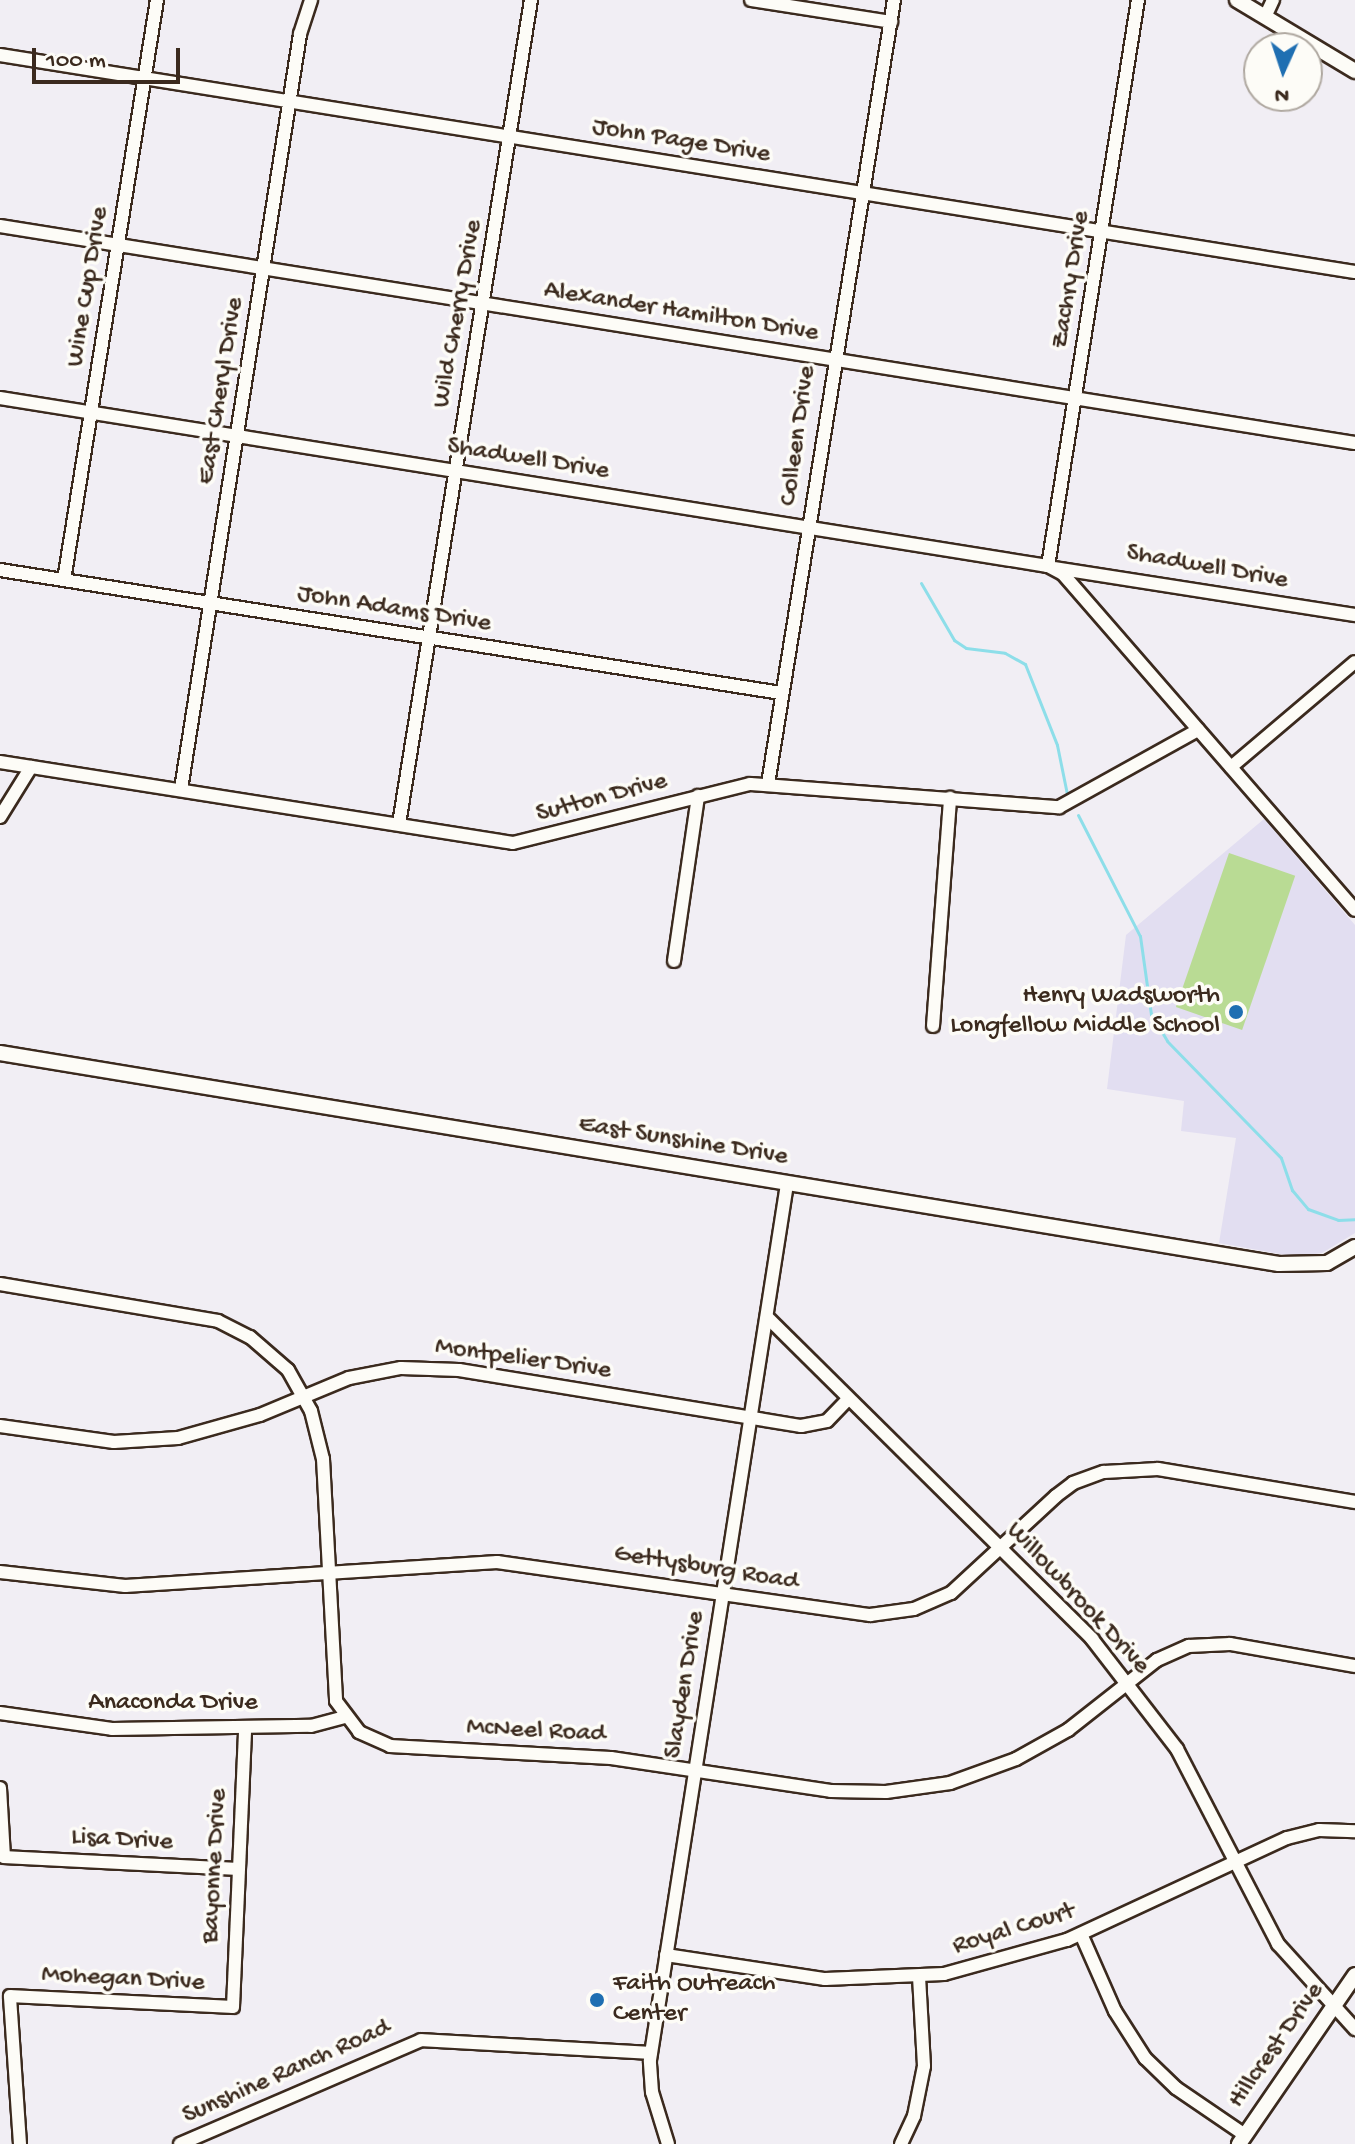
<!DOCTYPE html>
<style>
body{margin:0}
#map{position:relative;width:1355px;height:2144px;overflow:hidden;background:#f1eef4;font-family:"Gochi Hand",sans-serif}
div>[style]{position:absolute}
.built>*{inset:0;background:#e2def1}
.green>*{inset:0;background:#b9db94;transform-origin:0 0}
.stream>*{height:3px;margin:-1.5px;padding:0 1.5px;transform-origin:1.5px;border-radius:1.5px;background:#8ddee9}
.roads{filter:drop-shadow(2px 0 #3b2a1e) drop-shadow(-2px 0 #3b2a1e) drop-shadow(0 2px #3b2a1e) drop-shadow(0 -2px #3b2a1e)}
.minor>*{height:12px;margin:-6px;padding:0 6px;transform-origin:6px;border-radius:6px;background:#fdfcf7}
.tertiary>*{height:14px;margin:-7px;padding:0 7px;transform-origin:7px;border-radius:7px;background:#fdfcf7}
.dots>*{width:22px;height:22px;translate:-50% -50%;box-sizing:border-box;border:4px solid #fdfcf7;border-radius:50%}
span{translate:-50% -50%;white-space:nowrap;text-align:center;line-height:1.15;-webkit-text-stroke:7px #fdfcf7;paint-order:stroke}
.street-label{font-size:26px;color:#3b2a1e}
.poi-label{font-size:26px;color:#3b2a1e}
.right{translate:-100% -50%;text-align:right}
.left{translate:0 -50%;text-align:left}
.north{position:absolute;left:1243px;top:32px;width:80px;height:80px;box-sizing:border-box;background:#fdfcf7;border:2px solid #afa8a0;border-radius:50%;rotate:183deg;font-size:22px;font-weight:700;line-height:32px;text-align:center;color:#3b2a1e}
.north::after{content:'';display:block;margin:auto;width:28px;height:36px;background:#1f6fb2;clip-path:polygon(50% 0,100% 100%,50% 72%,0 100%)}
.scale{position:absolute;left:32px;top:48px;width:148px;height:36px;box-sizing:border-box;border:4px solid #3b2a1e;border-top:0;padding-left:10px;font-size:24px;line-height:28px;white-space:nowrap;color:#3b2a1e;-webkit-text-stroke:6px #fdfcf7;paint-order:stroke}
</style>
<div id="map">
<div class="built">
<div style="clip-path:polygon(1264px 819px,1355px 925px,1355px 1233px,1322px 1253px,1297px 1257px,1219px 1243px,1236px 1138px,1181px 1131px,1184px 1101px,1107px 1089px,1126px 935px)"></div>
</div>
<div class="green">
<div style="left:1229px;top:853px;width:70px;height:163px;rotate:19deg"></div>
</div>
<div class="stream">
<div style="left:921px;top:583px;width:66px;rotate:59.9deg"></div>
<div style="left:954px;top:640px;width:14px;rotate:34deg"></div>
<div style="left:966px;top:648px;width:39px;rotate:7deg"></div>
<div style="left:1005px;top:653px;width:23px;rotate:29deg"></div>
<div style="left:1025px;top:664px;width:87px;rotate:68.4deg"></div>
<div style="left:1057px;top:745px;width:50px;rotate:78.5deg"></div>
<div style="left:1078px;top:815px;width:136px;rotate:62.9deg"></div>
<div style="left:1140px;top:936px;width:79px;rotate:82deg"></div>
<div style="left:1151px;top:1014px;width:31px;rotate:59deg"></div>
<div style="left:1167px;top:1041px;width:163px;rotate:45.7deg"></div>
<div style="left:1281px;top:1158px;width:34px;rotate:71deg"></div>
<div style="left:1292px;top:1190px;width:25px;rotate:50deg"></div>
<div style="left:1308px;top:1209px;width:32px;rotate:20deg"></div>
<div style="left:1338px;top:1220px;width:17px;rotate:-3deg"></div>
</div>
<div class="roads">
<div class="minor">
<div style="left:751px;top:0;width:142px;rotate:8.9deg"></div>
<div style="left:1265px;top:17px;width:19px;rotate:-65deg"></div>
<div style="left:0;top:55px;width:1372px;rotate:9.1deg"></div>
<div style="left:0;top:226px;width:1372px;rotate:9.1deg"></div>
<div style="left:0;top:398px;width:1061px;rotate:9.11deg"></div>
<div style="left:1048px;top:566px;width:17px;rotate:28deg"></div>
<div style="left:1063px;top:574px;width:445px;rotate:49deg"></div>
<div style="left:1048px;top:566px;width:573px;rotate:-80.97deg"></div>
<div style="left:1055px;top:568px;width:304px;rotate:8.9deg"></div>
<div style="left:0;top:570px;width:791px;rotate:8.95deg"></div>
<div style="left:64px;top:580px;width:587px;rotate:-80.89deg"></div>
<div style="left:0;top:762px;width:519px;rotate:8.97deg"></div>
<div style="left:513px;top:843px;width:244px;rotate:-14deg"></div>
<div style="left:750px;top:784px;width:310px;rotate:4.3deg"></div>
<div style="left:1059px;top:807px;width:159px;rotate:-29deg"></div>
<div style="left:1231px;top:767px;width:162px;rotate:-40.3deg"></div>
<div style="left:768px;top:784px;width:794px;rotate:-80.87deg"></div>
<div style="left:181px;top:789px;width:764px;rotate:-81.04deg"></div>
<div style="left:300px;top:34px;width:36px;rotate:-72deg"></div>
<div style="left:0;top:817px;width:59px;rotate:-58.2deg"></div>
<div style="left:399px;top:824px;width:835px;rotate:-80.9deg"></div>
<div style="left:674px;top:961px;width:167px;rotate:-81.7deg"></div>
<div style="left:933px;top:1026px;width:229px;rotate:-85.7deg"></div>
<div style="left:0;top:1284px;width:221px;rotate:9.6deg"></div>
<div style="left:218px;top:1321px;width:36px;rotate:27deg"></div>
<div style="left:250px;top:1337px;width:50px;rotate:41deg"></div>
<div style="left:288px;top:1370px;width:47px;rotate:60.7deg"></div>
<div style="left:311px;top:1411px;width:49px;rotate:76deg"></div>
<div style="left:323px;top:1459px;width:242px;rotate:86.9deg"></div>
<div style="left:336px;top:1701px;width:39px;rotate:53deg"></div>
<div style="left:359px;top:1732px;width:34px;rotate:24deg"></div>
<div style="left:390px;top:1746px;width:221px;rotate:3.1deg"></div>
<div style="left:611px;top:1758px;width:222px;rotate:8.5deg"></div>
<div style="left:831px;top:1791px;width:55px;rotate:1deg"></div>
<div style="left:886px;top:1792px;width:65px;rotate:-8deg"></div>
<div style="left:950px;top:1783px;width:70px;rotate:-20deg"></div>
<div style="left:1016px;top:1759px;width:60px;rotate:-29.1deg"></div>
<div style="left:1068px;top:1730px;width:113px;rotate:-38.2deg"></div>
<div style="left:1157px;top:1660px;width:35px;rotate:-24deg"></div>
<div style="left:1189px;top:1646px;width:41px;rotate:-2.8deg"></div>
<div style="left:1230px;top:1644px;width:127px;rotate:10deg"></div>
<div style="left:767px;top:1317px;width:458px;rotate:44.7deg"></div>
<div style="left:1092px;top:1639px;width:139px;rotate:52.3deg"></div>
<div style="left:1177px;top:1749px;width:220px;rotate:62.6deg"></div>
<div style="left:1278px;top:1944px;width:115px;rotate:47.8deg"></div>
<div style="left:0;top:1426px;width:115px;rotate:8deg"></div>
<div style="left:114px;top:1442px;width:64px;rotate:-3.6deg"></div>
<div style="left:178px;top:1438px;width:85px;rotate:-15.7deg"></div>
<div style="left:260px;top:1415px;width:96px;rotate:-22.6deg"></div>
<div style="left:349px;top:1378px;width:53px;rotate:-10.9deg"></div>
<div style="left:401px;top:1368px;width:58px;rotate:2deg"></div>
<div style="left:459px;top:1370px;width:347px;rotate:9.3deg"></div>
<div style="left:801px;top:1426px;width:26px;rotate:-11deg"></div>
<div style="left:827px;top:1421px;width:30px;rotate:-46deg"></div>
<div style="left:0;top:1572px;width:126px;rotate:6.4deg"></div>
<div style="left:125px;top:1586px;width:373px;rotate:-3.7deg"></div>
<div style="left:497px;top:1562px;width:377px;rotate:8.1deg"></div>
<div style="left:870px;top:1615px;width:44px;rotate:-7.8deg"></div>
<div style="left:914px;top:1609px;width:40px;rotate:-23.4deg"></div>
<div style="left:951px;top:1593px;width:143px;rotate:-42.7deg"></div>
<div style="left:1056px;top:1496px;width:21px;rotate:-37deg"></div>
<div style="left:1073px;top:1483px;width:33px;rotate:-20deg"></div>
<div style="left:1104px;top:1472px;width:54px;rotate:-3.2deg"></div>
<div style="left:1158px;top:1469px;width:200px;rotate:9.5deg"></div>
<div style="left:0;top:1713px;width:113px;rotate:8.1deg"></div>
<div style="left:112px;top:1729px;width:199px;rotate:-0.9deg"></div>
<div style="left:311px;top:1726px;width:35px;rotate:-15deg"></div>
<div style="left:0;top:1788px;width:69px;rotate:86.7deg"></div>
<div style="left:4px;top:1857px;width:234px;rotate:2.9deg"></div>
<div style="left:1081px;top:1934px;width:84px;rotate:66.2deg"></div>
<div style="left:1115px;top:2011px;width:56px;rotate:57.4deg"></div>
<div style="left:1145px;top:2058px;width:43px;rotate:44.1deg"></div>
<div style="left:1176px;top:2088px;width:83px;rotate:34.3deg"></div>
<div style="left:666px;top:1955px;width:161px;rotate:8.6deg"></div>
<div style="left:825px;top:1979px;width:119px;rotate:-2.4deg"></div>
<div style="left:944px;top:1974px;width:128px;rotate:-15.5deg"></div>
<div style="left:1067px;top:1940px;width:242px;rotate:-24.9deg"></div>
<div style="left:1287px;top:1838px;width:33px;rotate:-14deg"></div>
<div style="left:1319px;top:1830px;width:36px;rotate:2deg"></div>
<div style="left:20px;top:2144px;width:148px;rotate:-93.9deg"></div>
<div style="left:10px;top:1996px;width:223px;rotate:2.8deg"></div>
<div style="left:233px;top:2007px;width:280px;rotate:-87.5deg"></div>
<div style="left:180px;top:2144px;width:262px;rotate:-23.3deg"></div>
<div style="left:421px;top:2040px;width:230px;rotate:3.2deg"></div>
<div style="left:668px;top:2144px;width:54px;rotate:-107.1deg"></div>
<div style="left:652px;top:2092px;width:32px;rotate:-94deg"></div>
<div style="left:650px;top:2060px;width:887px;rotate:-81.11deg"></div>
<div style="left:901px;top:2144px;width:31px;rotate:-65deg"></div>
<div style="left:914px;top:2116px;width:51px;rotate:-78.7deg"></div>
<div style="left:924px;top:2066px;width:89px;rotate:-93.2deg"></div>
</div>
<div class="tertiary">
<div style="left:1237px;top:0;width:138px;rotate:31deg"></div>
<div style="left:0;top:1053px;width:1296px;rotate:9.37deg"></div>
<div style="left:1279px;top:1264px;width:48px;rotate:-1.2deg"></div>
<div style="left:1327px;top:1263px;width:32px;rotate:-30deg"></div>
<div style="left:1239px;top:2144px;width:205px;rotate:-55.5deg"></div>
</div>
</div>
<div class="dots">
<div style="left:1236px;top:1012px;background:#1f6fb2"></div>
<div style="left:597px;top:2000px;background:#1f6fb2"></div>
</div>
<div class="street-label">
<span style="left:681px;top:142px;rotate:9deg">John Page Drive</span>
<span style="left:1072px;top:280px;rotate:-81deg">Zachry Drive</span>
<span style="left:89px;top:287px;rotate:-81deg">Wine Cup Drive</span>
<span style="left:681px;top:313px;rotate:9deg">Alexander Hamilton Drive</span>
<span style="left:459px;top:314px;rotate:-80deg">Wild Cherry Drive</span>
<span style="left:222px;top:391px;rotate:-81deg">East Cheryl Drive</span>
<span style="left:799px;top:436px;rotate:-82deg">Colleen Drive</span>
<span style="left:528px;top:460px;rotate:9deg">Shadwell Drive</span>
<span style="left:1207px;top:568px;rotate:10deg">Shadwell Drive</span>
<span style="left:394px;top:610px;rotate:9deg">John Adams Drive</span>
<span style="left:602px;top:799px;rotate:-15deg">Sutton Drive</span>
<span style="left:683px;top:1142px;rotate:9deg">East Sunshine Drive</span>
<span style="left:523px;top:1360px;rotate:8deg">Montpelier Drive</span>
<span style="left:706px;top:1569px;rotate:9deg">Gettysburg Road</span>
<span style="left:1077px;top:1599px;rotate:47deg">Willowbrook Drive</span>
<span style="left:686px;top:1685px;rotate:-81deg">Slayden Drive</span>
<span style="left:173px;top:1704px">Anaconda Drive</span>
<span style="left:536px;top:1732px;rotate:3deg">McNeel Road</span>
<span style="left:122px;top:1841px;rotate:3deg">Lisa Drive</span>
<span style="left:216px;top:1866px;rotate:-87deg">Bayonne Drive</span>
<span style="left:1014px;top:1930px;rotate:-17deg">Royal Court</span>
<span style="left:123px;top:1980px;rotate:3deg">Mohegan Drive</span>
<span style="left:1277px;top:2046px;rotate:-55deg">Hillcrest Drive</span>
<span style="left:287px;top:2073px;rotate:-24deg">Sunshine Ranch Road</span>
</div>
<div class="poi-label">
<span class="right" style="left:1220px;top:1012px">Henry Wadsworth<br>Longfellow Middle School</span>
<span class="left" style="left:613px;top:2000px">Faith Outreach<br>Center</span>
</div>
<div class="north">N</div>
<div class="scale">100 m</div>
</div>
